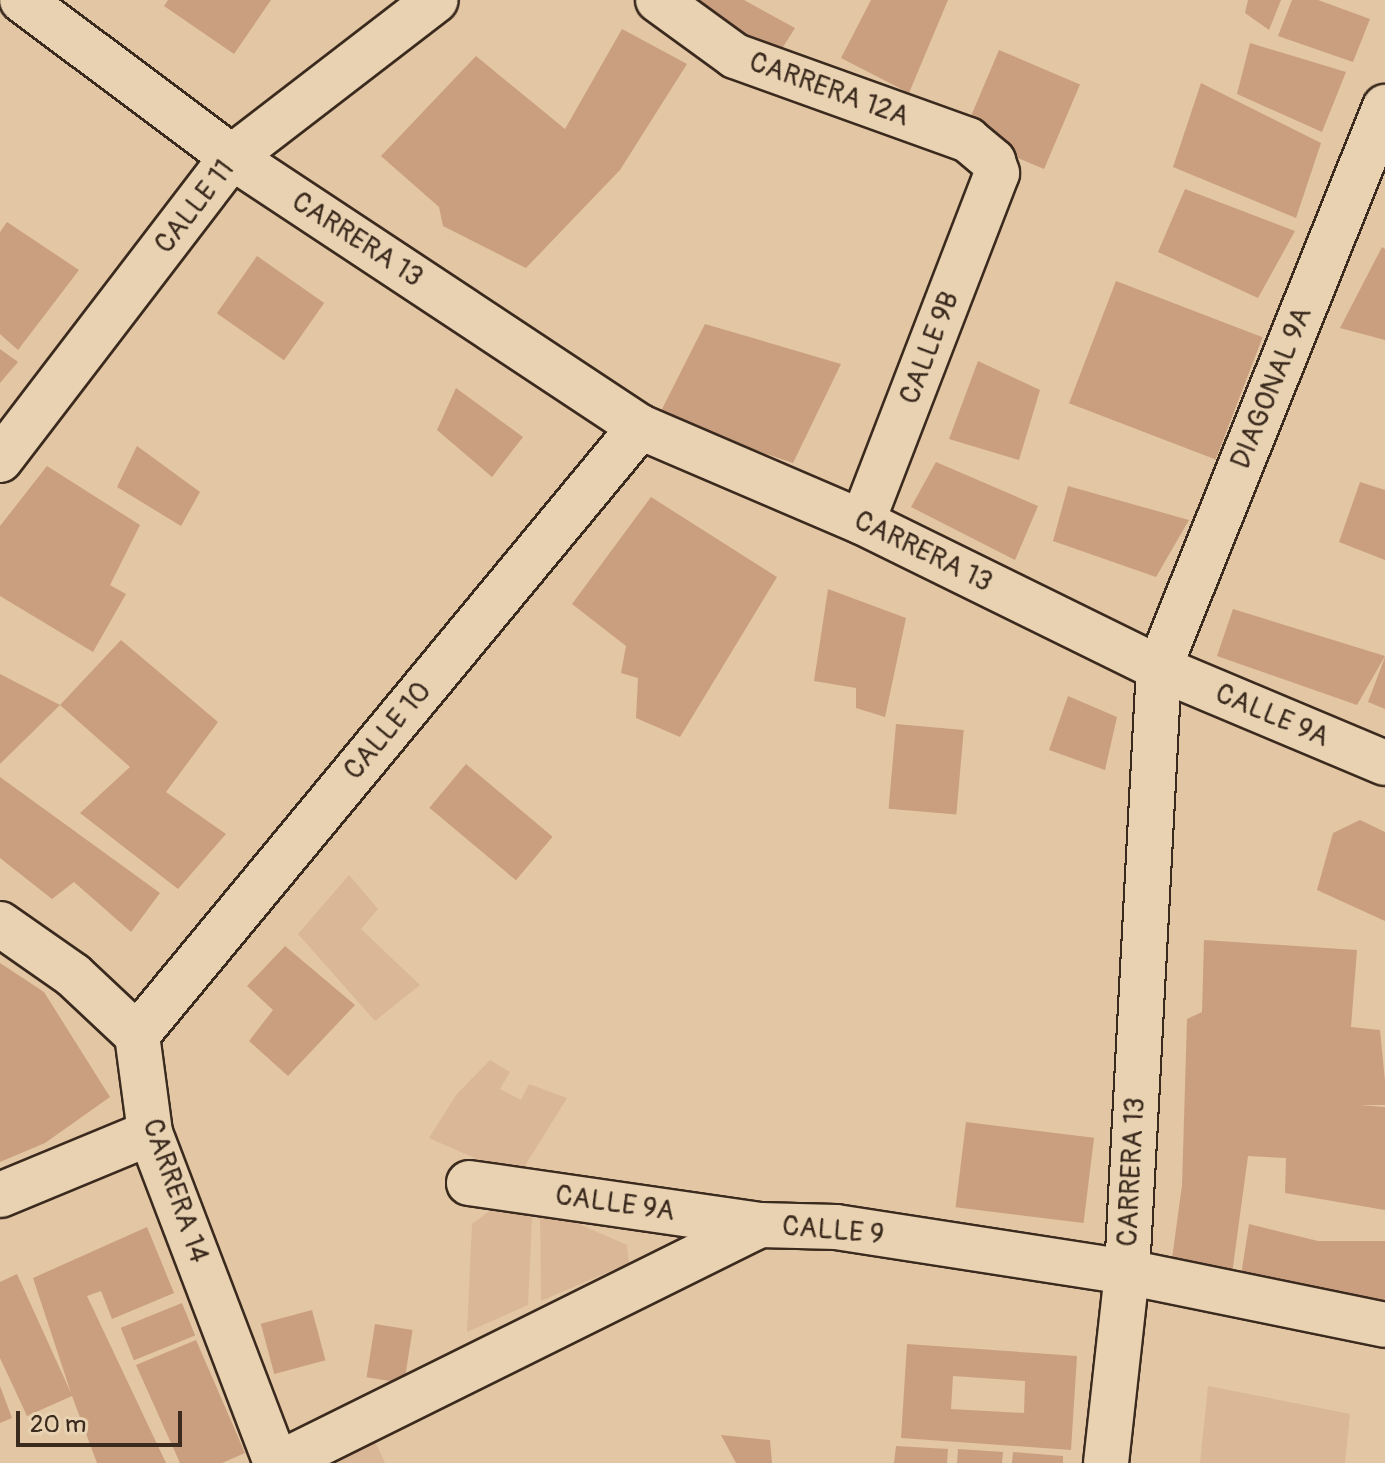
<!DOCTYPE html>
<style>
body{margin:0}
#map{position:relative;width:1385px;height:1463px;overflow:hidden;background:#e3c6a4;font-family:Pangolin,sans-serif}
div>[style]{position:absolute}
.built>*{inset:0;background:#d9b797}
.building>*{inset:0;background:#ca9f7f;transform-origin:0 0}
.roads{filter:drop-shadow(2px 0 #3b2a1e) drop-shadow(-2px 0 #3b2a1e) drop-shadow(0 2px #3b2a1e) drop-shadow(0 -2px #3b2a1e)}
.minor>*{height:44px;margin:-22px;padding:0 22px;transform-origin:22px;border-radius:22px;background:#e8d2b1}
span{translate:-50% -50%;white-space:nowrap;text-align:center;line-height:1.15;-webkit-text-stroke:6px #e8d2b1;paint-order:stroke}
.street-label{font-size:28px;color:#3b2a1e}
.scale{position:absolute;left:16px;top:1411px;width:166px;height:36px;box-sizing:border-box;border:4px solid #3b2a1e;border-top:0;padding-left:10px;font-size:24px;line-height:28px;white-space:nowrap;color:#3b2a1e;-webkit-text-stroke:6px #e8d2b1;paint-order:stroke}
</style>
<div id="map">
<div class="built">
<div style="clip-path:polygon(349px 875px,378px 909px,361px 929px,420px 985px,375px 1021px,298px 934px)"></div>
<div style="clip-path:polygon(490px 1060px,510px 1072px,500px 1089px,521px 1100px,529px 1084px,567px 1098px,518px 1177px,429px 1138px,456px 1095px)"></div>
<div style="clip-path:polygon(499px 1204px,532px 1218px,528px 1305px,467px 1332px,472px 1224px)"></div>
<div style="clip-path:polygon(540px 1207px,627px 1245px,629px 1263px,541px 1301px)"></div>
<div style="clip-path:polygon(1208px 1386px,1350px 1414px,1345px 1463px,1200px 1463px)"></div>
<div style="clip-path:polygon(372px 1435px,385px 1463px,305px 1463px)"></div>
</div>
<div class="building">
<div style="clip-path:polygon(168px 0,271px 0,234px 54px,164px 6px)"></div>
<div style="clip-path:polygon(685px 0,744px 0,795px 28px,778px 55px,713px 23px)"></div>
<div style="clip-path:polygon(871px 0,948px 0,909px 93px,841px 58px)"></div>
<div style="clip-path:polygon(1248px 0,1281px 0,1269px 30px,1245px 13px)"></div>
<div style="clip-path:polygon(1292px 0,1318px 0,1370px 19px,1353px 62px,1278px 36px)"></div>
<div style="clip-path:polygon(622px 29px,687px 64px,620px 170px,526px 268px,443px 226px,439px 207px,381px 156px,476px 56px,565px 129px)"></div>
<div style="clip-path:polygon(1250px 43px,1346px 72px,1322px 132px,1237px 94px)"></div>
<div style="left:999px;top:50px;width:88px;height:92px;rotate:23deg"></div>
<div style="clip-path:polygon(1201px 83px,1321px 143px,1296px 218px,1173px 167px)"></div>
<div style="clip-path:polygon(1185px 189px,1295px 231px,1258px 298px,1158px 252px)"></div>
<div style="clip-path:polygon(7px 222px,79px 270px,18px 350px,0 334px,0 232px)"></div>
<div style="clip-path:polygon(1382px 247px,1385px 249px,1385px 340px,1340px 328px)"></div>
<div style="left:257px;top:256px;width:82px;height:70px;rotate:35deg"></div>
<div style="left:1116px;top:281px;width:157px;height:131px;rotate:21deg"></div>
<div style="clip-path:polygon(705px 324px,841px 364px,793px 463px,658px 417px)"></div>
<div style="clip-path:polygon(0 349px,18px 362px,0 383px)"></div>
<div style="clip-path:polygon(978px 361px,1040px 390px,1019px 460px,949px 439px)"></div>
<div style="clip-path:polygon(456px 388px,523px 437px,492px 477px,437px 430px)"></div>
<div style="clip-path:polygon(137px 446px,200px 492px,181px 526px,117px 487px)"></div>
<div style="clip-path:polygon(936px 462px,1038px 506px,1015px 560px,911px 507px)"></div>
<div style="clip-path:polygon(47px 466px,140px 525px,110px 585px,126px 594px,93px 652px,0 596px,0 526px)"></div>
<div style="clip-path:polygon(1360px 482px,1385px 490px,1385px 560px,1339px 542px)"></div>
<div style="clip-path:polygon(1068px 486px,1189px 520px,1156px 577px,1053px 541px)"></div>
<div style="clip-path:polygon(651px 497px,777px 577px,680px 737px,636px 718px,638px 678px,621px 673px,626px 646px,572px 604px)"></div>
<div style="clip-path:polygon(828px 589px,906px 618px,885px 717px,856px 708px,856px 688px,814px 681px)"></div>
<div style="clip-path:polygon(1233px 609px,1385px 656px,1357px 705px,1217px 656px)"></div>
<div style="clip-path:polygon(121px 640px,218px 722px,166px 792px,226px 834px,178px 889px,80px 813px,130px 767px,60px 705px)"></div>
<div style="clip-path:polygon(1385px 657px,1385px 709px,1368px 702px)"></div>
<div style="clip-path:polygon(0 674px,60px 705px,0 764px)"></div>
<div style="clip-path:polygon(1068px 696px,1117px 717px,1105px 770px,1049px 750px)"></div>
<div style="left:896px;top:724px;width:68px;height:85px;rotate:5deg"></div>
<div style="left:466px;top:764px;width:113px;height:57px;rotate:40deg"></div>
<div style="clip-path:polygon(0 777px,160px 893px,131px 932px,74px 882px,52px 899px,0 858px)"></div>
<div style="clip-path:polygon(1360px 820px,1385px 832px,1385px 921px,1317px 890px,1333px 833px)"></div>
<div style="clip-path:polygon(1204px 940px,1357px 950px,1351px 1027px,1380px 1030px,1385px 1081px,1385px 1105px,1360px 1105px,1385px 1107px,1385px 1210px,1285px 1193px,1286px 1158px,1248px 1156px,1232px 1274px,1171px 1266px,1182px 1185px,1187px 1019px,1202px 1012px)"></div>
<div style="clip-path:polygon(285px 946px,355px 1005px,288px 1076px,249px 1041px,273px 1010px,247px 986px)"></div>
<div style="clip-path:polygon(0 963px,44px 992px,110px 1097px,45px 1143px,0 1162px)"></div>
<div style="left:966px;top:1122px;width:129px;height:86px;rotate:7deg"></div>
<div style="clip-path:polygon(1249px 1224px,1318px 1241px,1385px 1241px,1385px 1306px,1240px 1282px)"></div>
<div style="clip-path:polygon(147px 1227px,174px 1293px,112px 1319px,101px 1291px,87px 1296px,166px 1463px,97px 1463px,72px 1396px,27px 1416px,0 1358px,0 1282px,17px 1274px,71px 1393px,33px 1278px)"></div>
<div style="left:182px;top:1303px;width:35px;height:66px;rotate:68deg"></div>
<div style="left:312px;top:1310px;width:52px;height:53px;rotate:75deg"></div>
<div style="left:375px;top:1324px;width:38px;height:54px;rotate:9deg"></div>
<div style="clip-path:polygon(196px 1340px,245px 1453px,222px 1463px,180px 1463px,136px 1365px)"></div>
<div style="clip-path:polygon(evenodd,907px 1344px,1077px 1356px,1071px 1450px,901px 1438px,907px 1344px,953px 1376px,1025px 1381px,1024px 1413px,951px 1409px,953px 1376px)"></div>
<div style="clip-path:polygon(0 1386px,12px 1418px,0 1423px)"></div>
<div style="clip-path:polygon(721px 1435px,770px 1440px,772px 1463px,736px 1463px)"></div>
<div style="clip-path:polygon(896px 1446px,948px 1449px,947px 1463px,894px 1463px)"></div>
<div style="clip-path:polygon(958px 1449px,1003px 1452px,1002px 1463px,957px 1463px)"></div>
<div style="clip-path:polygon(1013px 1452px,1063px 1456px,1063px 1463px,1012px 1463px)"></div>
</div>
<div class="roads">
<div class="minor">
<div style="left:22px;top:0;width:262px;rotate:36.8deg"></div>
<div style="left:232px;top:157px;width:489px;rotate:33.5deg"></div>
<div style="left:640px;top:427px;width:241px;rotate:23.2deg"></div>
<div style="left:862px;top:522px;width:331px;rotate:26.2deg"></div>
<div style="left:1159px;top:668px;width:245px;rotate:22.8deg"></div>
<div style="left:658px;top:0;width:95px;rotate:36deg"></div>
<div style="left:735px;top:56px;width:248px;rotate:19.8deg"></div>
<div style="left:968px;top:140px;width:33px;rotate:40deg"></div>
<div style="left:993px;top:161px;width:13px;rotate:72deg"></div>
<div style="left:997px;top:173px;width:374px;rotate:111.1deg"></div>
<div style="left:0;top:460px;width:382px;rotate:-52.6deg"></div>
<div style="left:232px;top:157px;width:257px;rotate:-37.6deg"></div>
<div style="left:0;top:924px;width:89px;rotate:34.9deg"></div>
<div style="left:73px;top:975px;width:88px;rotate:43.2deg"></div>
<div style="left:137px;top:1035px;width:99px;rotate:82.4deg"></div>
<div style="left:150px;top:1133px;width:353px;rotate:69.1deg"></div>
<div style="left:137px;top:1035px;width:789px;rotate:-50.4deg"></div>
<div style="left:469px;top:1183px;width:294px;rotate:8.2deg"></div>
<div style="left:0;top:1195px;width:162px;rotate:-22.5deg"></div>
<div style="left:280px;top:1463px;width:536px;rotate:-26.37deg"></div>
<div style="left:760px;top:1225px;width:76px;rotate:1.5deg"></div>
<div style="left:836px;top:1227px;width:294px;rotate:8.8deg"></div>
<div style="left:1127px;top:1272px;width:263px;rotate:11.6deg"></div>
<div style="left:1106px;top:1463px;width:192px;rotate:-83.7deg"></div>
<div style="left:1127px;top:1272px;width:605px;rotate:-86.97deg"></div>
<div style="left:1159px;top:668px;width:605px;rotate:-68.06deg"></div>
</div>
</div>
<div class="street-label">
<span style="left:829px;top:90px;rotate:20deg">CARRERA 12A</span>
<span style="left:195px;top:207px;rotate:-52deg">CALLE 11</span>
<span style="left:357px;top:240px;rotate:33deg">CARRERA 13</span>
<span style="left:930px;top:348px;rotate:-69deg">CALLE 9B</span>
<span style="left:1272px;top:388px;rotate:-68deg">DIAGONAL 9A</span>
<span style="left:923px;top:552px;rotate:26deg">CARRERA 13</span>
<span style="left:1272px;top:716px;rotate:23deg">CALLE 9A</span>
<span style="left:388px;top:731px;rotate:-50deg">CALLE 10</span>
<span style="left:1132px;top:1172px;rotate:-87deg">CARRERA 13</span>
<span style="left:175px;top:1191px;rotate:71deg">CARRERA 14</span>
<span style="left:615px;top:1204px;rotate:8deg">CALLE 9A</span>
<span style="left:833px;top:1231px;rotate:5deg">CALLE 9</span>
</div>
<div class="scale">20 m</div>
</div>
